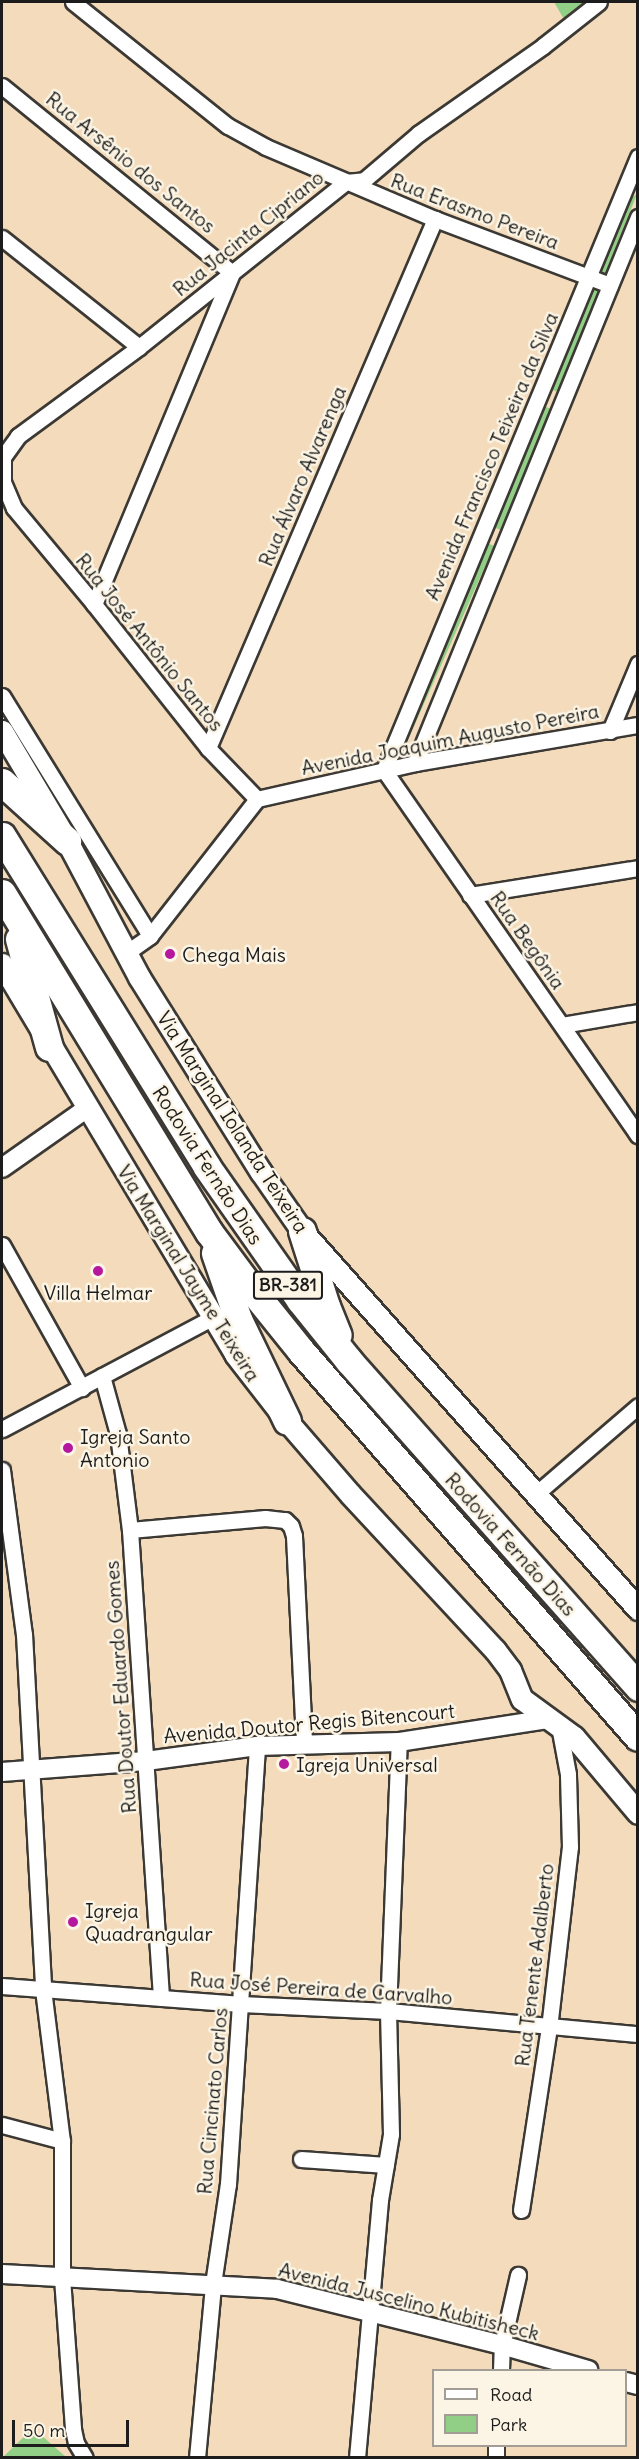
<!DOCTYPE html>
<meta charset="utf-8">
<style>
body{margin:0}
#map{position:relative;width:639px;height:2459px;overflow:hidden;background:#f3dbbc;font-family:Delius,sans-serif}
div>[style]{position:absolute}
.green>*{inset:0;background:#91cf86;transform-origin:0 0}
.roads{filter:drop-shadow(2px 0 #3c3934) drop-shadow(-2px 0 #3c3934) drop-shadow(0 2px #3c3934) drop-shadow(0 -2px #3c3934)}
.minor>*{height:15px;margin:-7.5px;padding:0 7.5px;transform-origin:7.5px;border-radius:7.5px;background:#fff}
.tertiary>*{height:18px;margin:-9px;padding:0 9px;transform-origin:9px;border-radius:9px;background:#fff}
.secondary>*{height:21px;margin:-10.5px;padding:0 10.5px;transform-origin:10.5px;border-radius:10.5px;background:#fff}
.motorway>*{height:27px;margin:-13.5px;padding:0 13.5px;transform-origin:13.5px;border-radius:13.5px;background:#fff}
.dots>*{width:16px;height:16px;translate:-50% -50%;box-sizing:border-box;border:3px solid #fcf5e5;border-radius:50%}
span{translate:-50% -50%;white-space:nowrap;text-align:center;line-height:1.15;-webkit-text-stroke:5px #fcf5e5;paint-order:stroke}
.shield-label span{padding:2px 4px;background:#fcf5e5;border:2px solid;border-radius:4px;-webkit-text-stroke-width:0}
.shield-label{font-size:18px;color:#1c1c1c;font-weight:700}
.street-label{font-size:20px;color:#1c1c1c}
.poi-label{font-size:20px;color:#1c1c1c}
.left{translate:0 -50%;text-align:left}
.frame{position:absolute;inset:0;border:3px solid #1c1c1c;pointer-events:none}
.legend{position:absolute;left:432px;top:2369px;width:195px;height:78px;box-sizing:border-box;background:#fcf5e5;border:2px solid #a29e95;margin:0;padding:8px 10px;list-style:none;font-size:18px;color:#1c1c1c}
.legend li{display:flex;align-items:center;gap:12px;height:30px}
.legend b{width:30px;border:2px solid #a29e95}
.scale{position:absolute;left:12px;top:2420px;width:117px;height:27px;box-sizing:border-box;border:3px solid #1c1c1c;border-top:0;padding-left:8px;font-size:18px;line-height:21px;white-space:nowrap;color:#1c1c1c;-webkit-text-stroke:4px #fcf5e5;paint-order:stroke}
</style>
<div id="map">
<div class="green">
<div style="clip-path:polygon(554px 2px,590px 2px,565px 21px)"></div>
<div style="clip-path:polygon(637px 194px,605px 274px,598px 272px,627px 201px)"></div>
<div style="left:589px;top:286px;width:11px;height:110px;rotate:22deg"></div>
<div style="left:541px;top:405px;width:11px;height:131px;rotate:22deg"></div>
<div style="left:485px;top:542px;width:10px;height:230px;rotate:24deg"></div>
<div style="clip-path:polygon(30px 2431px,41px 2435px,66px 2457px,3px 2457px)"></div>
</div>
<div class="roads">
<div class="minor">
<div style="left:73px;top:2px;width:198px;rotate:38.7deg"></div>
<div style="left:228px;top:126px;width:43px;rotate:28.9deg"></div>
<div style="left:266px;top:147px;width:184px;rotate:23.1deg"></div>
<div style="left:435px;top:219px;width:187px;rotate:20.7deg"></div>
<div style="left:2px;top:86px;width:296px;rotate:39.1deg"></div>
<div style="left:232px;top:273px;width:359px;rotate:112.6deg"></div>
<div style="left:638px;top:157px;width:664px;rotate:112.51deg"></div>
<div style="left:384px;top:770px;width:445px;rotate:55.2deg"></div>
<div style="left:2px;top:238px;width:175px;rotate:38.5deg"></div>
<div style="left:2px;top:696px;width:282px;rotate:58.3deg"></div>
<div style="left:610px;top:731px;width:73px;rotate:-67.3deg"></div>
<div style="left:208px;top:748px;width:576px;rotate:-66.78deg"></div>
<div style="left:415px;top:763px;width:590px;rotate:-67.78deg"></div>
<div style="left:257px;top:799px;width:71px;rotate:-133.9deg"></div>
<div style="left:208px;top:748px;width:184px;rotate:-128.4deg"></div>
<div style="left:94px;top:604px;width:125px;rotate:-129.8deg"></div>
<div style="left:14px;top:508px;width:28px;rotate:-113deg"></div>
<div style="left:3px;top:482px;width:25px;rotate:-90deg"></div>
<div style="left:3px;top:457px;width:26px;rotate:-54deg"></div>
<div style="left:18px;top:436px;width:150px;rotate:-36.3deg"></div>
<div style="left:139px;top:347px;width:265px;rotate:-38.6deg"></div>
<div style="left:346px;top:182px;width:18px;rotate:-6deg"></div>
<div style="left:364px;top:180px;width:71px;rotate:-40.4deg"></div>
<div style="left:418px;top:134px;width:153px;rotate:-35.1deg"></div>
<div style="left:543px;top:46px;width:71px;rotate:-38.2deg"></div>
<div style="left:470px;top:895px;width:170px;rotate:-9.1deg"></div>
<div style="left:126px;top:953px;width:29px;rotate:-35deg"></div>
<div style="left:150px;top:936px;width:174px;rotate:-52deg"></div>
<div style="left:257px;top:799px;width:162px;rotate:-12.8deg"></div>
<div style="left:415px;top:763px;width:226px;rotate:-9.7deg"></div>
<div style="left:562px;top:1025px;width:77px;rotate:-9.7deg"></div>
<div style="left:2px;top:1245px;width:164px;rotate:60.8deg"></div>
<div style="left:102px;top:1376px;width:60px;rotate:74.6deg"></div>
<div style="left:118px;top:1434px;width:97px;rotate:82.9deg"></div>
<div style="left:130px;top:1530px;width:469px;rotate:86.2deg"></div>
<div style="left:2px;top:1429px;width:238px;rotate:-27.9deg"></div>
<div style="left:2px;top:1470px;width:165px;rotate:82.4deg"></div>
<div style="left:24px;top:1634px;width:356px;rotate:86.9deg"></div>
<div style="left:43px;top:1989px;width:153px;rotate:82.9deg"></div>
<div style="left:62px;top:2141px;width:137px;rotate:90deg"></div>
<div style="left:62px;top:2278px;width:151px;rotate:85.8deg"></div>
<div style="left:73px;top:2429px;width:14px;rotate:78deg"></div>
<div style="left:76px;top:2443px;width:17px;rotate:59deg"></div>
<div style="left:537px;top:1493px;width:133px;rotate:-40.7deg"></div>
<div style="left:130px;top:1530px;width:136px;rotate:-5.1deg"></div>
<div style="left:265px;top:1518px;width:20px;rotate:6deg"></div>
<div style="left:285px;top:1520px;width:8px;rotate:45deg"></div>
<div style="left:291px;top:1526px;width:10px;rotate:73deg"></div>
<div style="left:294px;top:1536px;width:208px;rotate:87.2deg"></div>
<div style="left:2px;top:1986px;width:240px;rotate:4.3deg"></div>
<div style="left:241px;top:2004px;width:147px;rotate:2.7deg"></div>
<div style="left:388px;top:2011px;width:251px;rotate:5.3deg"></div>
<div style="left:2px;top:2125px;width:62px;rotate:14.9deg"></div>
<div style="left:301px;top:2159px;width:85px;rotate:4deg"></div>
<div style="left:521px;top:2210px;width:184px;rotate:-81.3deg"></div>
<div style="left:549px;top:2028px;width:182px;rotate:-83.4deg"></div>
<div style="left:570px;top:1847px;width:73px;rotate:-91.6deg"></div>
<div style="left:568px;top:1774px;width:49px;rotate:-100.6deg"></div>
<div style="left:501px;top:2370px;width:25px;rotate:-88deg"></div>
<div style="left:502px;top:2345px;width:72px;rotate:-77.1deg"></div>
<div style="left:197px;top:2458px;width:175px;rotate:-84.7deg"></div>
<div style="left:213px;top:2284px;width:101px;rotate:-81.5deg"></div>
<div style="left:228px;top:2184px;width:439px;rotate:-86.2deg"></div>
<div style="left:357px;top:2458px;width:259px;rotate:-84.9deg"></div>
<div style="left:380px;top:2200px;width:67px;rotate:-80.5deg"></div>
<div style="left:391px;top:2134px;width:123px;rotate:-91.4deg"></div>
<div style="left:388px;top:2011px;width:269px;rotate:-87.7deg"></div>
<div style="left:496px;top:2458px;width:12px;rotate:-90deg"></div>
</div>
<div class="tertiary">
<div style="left:2px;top:1168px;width:103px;rotate:-35.1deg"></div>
<div style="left:2px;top:1772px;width:144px;rotate:-4.4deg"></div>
<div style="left:146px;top:1761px;width:112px;rotate:-7.7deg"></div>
<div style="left:257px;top:1746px;width:142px;rotate:-1.6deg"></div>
<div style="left:399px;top:1742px;width:151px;rotate:-8.8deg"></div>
<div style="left:2px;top:2274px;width:275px;rotate:3.1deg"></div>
<div style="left:277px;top:2289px;width:232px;rotate:14deg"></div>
<div style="left:502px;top:2345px;width:90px;rotate:16.2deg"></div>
<div style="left:626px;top:2382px;width:12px;rotate:14deg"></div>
</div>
<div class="secondary">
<div style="left:2px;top:731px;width:128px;rotate:59.4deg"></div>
<div style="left:67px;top:841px;width:154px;rotate:62.1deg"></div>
<div style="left:139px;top:977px;width:230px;rotate:58deg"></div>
<div style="left:261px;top:1172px;width:72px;rotate:55.2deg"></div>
<div style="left:302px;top:1231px;width:506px;rotate:48.37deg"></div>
<div style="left:2px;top:964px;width:454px;rotate:59.1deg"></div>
<div style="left:235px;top:1354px;width:85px;rotate:52.2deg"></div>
<div style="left:287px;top:1421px;width:96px;rotate:49.2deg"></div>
<div style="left:350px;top:1494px;width:213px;rotate:47.1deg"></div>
<div style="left:495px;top:1650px;width:25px;rotate:53deg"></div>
<div style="left:510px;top:1670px;width:31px;rotate:68deg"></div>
<div style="left:522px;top:1699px;width:64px;rotate:36.2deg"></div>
<div style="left:574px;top:1737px;width:99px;rotate:49.9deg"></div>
</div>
<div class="motorway">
<div style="left:2px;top:782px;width:88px;rotate:42.2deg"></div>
<div style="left:2px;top:836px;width:389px;rotate:58.2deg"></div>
<div style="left:207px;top:1167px;width:162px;rotate:55deg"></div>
<div style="left:300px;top:1300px;width:78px;rotate:51.2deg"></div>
<div style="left:349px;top:1361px;width:436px;rotate:48.4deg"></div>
<div style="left:2px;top:893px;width:397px;rotate:58.6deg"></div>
<div style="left:209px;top:1232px;width:72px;rotate:53.4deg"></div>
<div style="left:252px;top:1290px;width:78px;rotate:51.2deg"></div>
<div style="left:301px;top:1351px;width:512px;rotate:48.88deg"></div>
<div style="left:19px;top:939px;width:112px;rotate:74.5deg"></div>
<div style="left:302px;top:1231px;width:79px;rotate:72.3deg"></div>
<div style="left:326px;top:1306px;width:31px;rotate:68deg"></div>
<div style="left:215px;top:1253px;width:70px;rotate:70.8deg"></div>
<div style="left:238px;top:1319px;width:113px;rotate:64.3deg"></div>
</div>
</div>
<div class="dots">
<div style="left:170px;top:954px;background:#b5179e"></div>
<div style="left:98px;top:1271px;background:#b5179e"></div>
<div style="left:68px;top:1448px;background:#b5179e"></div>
<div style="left:284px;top:1764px;background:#b5179e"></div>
<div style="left:73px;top:1922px;background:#b5179e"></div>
</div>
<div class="shield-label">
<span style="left:288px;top:1285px">BR-381</span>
</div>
<div class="street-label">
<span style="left:131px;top:162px;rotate:39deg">Rua Arsênio dos Santos</span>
<span style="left:475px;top:211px;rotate:21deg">Rua Erasmo Pereira</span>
<span style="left:248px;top:233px;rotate:-39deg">Rua Jacinta Cipriano</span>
<span style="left:491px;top:456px;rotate:-67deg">Avenida Francisco Teixeira da Silva</span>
<span style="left:302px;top:476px;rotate:-67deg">Rua Álvaro Alvarenga</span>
<span style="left:150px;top:642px;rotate:51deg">Rua José Antônio Santos</span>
<span style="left:450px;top:739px;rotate:-11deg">Avenida Joaquim Augusto Pereira</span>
<span style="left:528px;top:940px;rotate:55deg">Rua Begônia</span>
<span style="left:233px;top:1122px;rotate:57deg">Via Marginal Iolanda Teixeira</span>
<span style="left:208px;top:1165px;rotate:57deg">Rodovia Fernão Dias</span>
<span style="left:189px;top:1273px;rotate:58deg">Via Marginal Jayme Teixeira</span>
<span style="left:511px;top:1544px;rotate:48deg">Rodovia Fernão Dias</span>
<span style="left:120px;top:1687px;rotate:-94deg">Rua Doutor Eduardo Gomes</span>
<span style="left:309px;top:1723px;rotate:-5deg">Avenida Doutor Regis Bitencourt</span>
<span style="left:534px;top:1965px;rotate:-83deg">Rua Tenente Adalberto</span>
<span style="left:321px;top:1988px;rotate:4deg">Rua José Pereira de Carvalho</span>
<span style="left:212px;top:2101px;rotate:-85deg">Rua Cincinato Carlos</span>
<span style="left:409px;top:2301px;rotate:14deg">Avenida Juscelino Kubitisheck</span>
</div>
<div class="poi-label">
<span class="left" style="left:182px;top:954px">Chega Mais</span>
<span style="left:98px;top:1292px">Villa Helmar</span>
<span class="left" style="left:80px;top:1448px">Igreja Santo<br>Antonio</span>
<span class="left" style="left:296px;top:1764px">Igreja Universal</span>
<span class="left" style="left:85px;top:1922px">Igreja<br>Quadrangular</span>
</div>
<div class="frame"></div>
<ul class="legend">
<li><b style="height:8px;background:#fff"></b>Road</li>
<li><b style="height:16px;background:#91cf86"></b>Park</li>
</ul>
<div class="scale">50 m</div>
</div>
